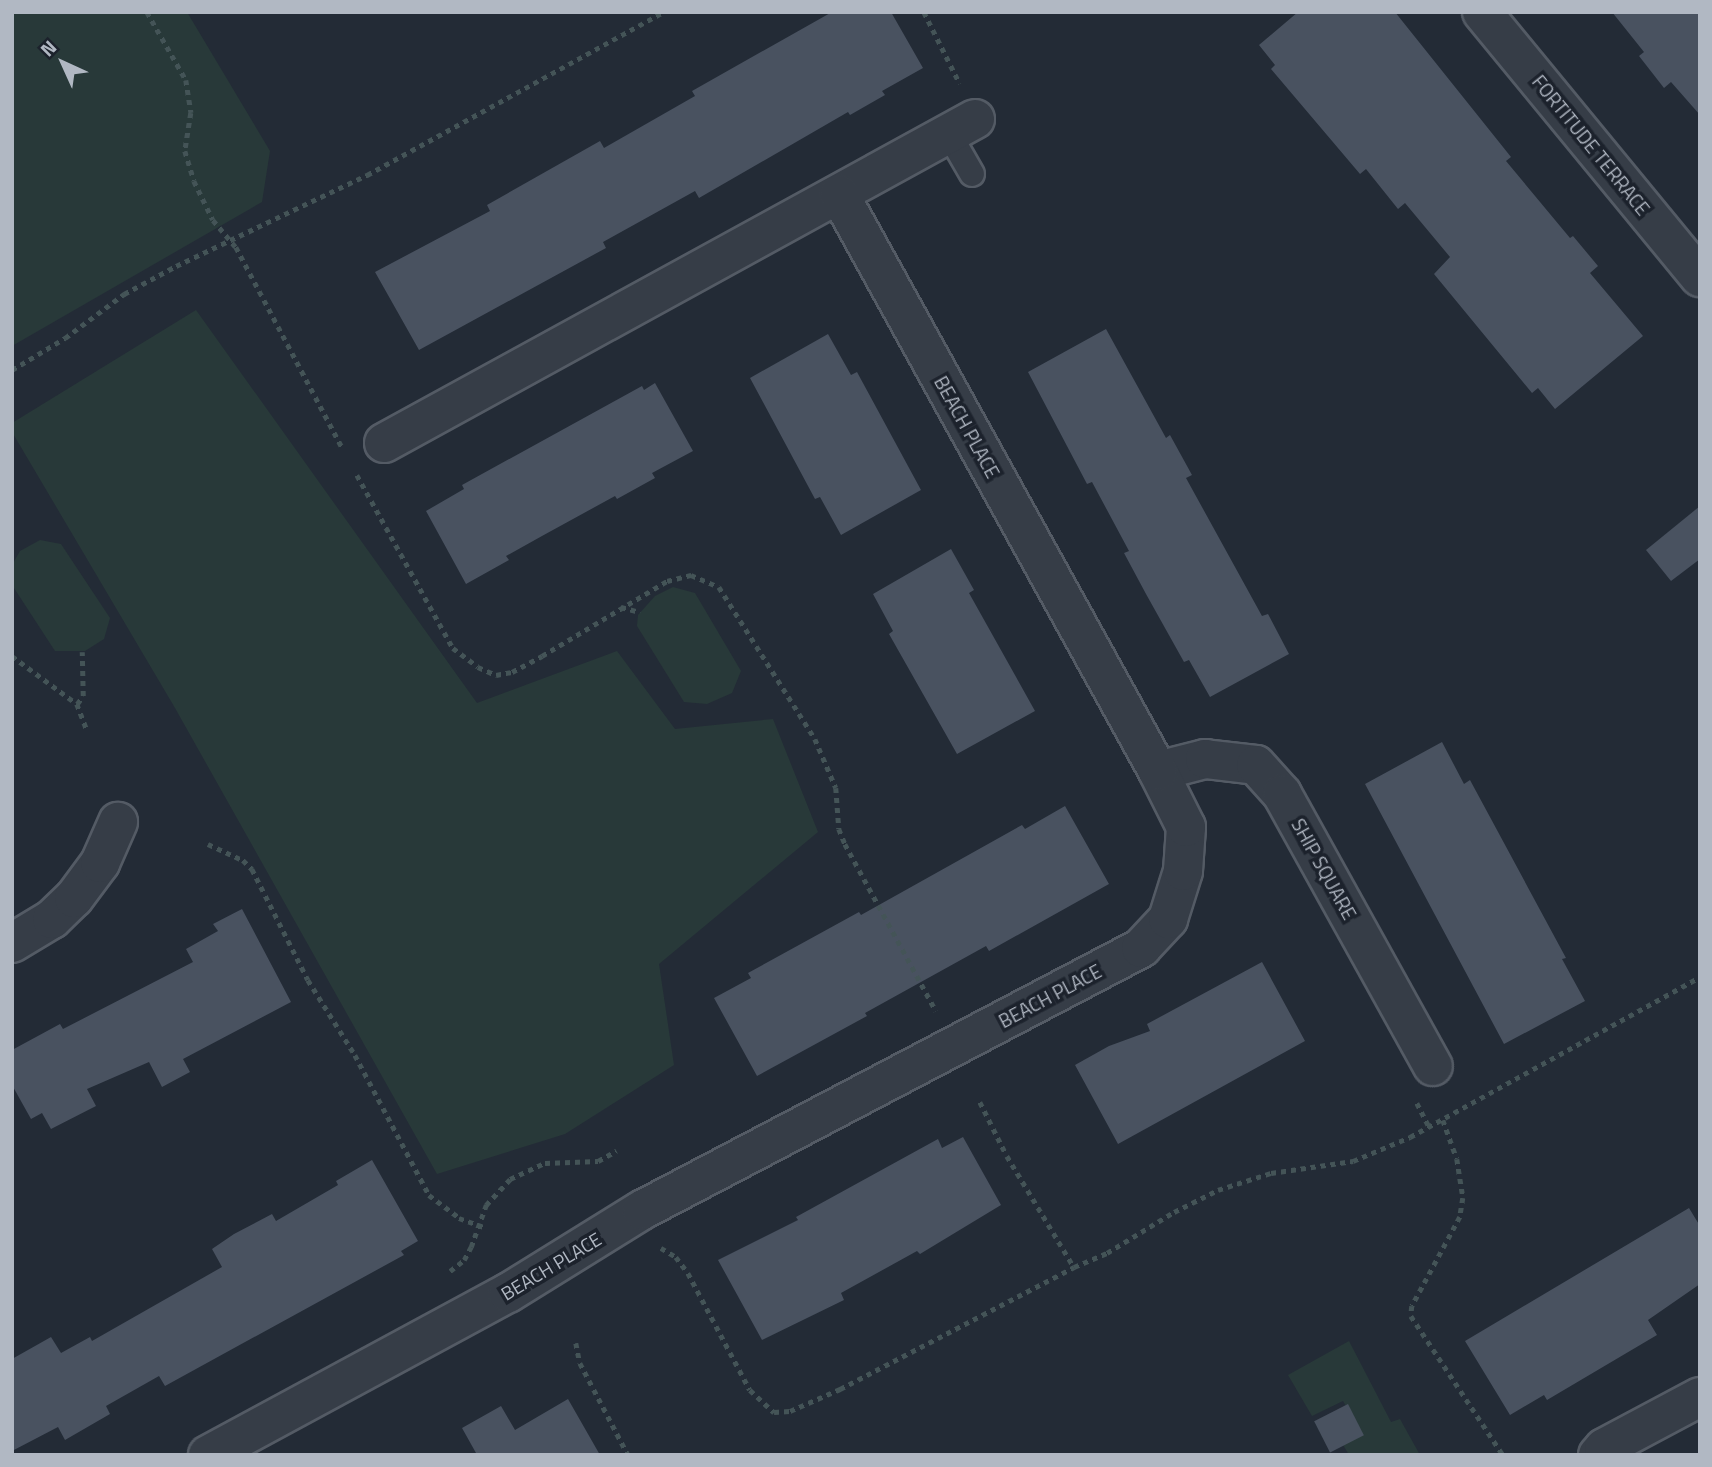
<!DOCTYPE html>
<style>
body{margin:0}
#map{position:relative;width:1712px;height:1467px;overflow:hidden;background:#232b36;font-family:"Titillium Web",sans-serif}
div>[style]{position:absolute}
.green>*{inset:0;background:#283939}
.building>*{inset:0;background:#495260;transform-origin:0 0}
.path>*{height:4.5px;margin-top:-2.25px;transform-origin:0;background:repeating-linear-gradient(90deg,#445457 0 5px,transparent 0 10px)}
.roads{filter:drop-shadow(2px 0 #545b65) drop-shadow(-2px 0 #545b65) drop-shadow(0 2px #545b65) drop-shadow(0 -2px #545b65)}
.service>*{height:24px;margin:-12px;padding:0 12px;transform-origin:12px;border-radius:12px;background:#363d47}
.minor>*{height:38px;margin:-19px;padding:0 19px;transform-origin:19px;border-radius:19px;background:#363d47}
span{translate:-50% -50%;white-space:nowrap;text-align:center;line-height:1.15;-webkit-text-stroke:7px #1c222c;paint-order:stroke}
.street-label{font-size:19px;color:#b1b8c3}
.frame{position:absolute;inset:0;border:14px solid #b1b8c3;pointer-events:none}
.north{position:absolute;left:28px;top:28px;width:70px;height:70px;-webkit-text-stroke:5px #1c222c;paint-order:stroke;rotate:315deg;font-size:19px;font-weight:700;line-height:28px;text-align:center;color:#b1b8c3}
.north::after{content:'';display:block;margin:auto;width:24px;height:32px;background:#b1b8c3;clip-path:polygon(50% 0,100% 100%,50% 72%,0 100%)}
</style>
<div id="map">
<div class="green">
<div style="clip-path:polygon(12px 12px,187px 12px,270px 151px,262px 202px,12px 346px)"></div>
<div style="clip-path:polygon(196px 310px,477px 703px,617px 651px,675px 729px,773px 719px,818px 832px,659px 964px,674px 1065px,565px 1134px,437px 1174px,175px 708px,12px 432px,12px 423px)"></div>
<div style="clip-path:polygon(40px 540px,61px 544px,110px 618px,104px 639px,85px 651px,55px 651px,12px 585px,12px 565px,20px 551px)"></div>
<div style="clip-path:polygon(673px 587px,695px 593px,741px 671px,732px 693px,707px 704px,684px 702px,637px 626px,638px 615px,655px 596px)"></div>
<div style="clip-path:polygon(1349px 1341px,1391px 1422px,1400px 1419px,1420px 1455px,1349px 1455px,1342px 1443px,1361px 1433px,1343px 1401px,1312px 1416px,1288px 1375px)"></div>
</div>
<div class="building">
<div style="clip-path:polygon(832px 12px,891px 12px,923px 68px,882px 91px,885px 95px,850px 115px,848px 112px,699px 198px,695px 191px,603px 242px,606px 248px,419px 350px,375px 272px,490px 211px,487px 205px,600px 141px,604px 148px,695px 96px,692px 91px)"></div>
<div style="clip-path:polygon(1298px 12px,1395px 12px,1511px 157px,1506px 161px,1570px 238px,1573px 236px,1598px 266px,1590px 273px,1643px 336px,1555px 409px,1538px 388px,1532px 393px,1434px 274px,1450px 257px,1405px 203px,1398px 209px,1366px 169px,1360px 174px,1271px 69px,1275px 65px,1259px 45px)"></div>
<div style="clip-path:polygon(1612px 12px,1700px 12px,1700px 115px,1671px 82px,1664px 88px,1639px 56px,1644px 52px)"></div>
<div style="clip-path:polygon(1106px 329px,1166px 438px,1170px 435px,1192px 475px,1186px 478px,1262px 616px,1268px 614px,1289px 654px,1210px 697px,1189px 660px,1184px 662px,1146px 594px,1124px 553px,1129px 551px,1092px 482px,1087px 484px,1028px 372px)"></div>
<div style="clip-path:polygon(828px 334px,851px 375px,857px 372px,921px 490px,841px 535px,820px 497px,815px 499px,750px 378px)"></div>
<div style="clip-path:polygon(655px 383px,693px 451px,652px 473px,655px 478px,617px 499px,615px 496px,542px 536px,506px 556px,509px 560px,466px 584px,426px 511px,464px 489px,462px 485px,642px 386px,644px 390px)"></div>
<div style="clip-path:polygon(1700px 506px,1700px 559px,1671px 581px,1646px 550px)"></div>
<div style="clip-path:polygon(951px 549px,974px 590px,969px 593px,1035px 711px,957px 754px,889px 634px,893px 631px,873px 594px)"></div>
<div style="clip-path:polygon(1442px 742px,1464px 784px,1470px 780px,1566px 958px,1562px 959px,1585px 1001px,1504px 1044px,1365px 784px)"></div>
<div style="clip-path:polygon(1065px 806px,1109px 884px,989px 951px,986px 946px,865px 1013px,867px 1016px,757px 1076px,714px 998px,751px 978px,748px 973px,859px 912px,861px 915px,1022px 825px,1025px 829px)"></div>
<div style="clip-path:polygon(242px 909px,291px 1002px,183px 1059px,190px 1072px,162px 1087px,149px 1062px,87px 1089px,96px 1106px,51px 1129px,42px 1113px,31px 1119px,12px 1085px,12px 1050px,60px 1024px,63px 1029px,193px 962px,186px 949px,218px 931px,213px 924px)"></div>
<div style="clip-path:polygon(1262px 962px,1305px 1041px,1118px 1144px,1075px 1065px,1109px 1046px,1150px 1031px,1147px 1024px)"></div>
<div style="clip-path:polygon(963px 1137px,1001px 1205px,920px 1254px,917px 1251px,841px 1293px,844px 1300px,762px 1340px,718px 1260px,798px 1220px,796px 1217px,938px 1139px,942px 1148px)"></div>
<div style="clip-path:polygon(372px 1160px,418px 1241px,401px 1251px,404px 1255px,165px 1386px,159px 1376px,106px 1406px,110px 1414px,65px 1440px,58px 1427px,12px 1451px,12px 1359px,51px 1337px,61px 1353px,90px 1337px,92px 1341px,222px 1267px,212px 1249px,234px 1234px,272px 1214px,276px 1221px,338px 1185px,336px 1181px)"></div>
<div style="clip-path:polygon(1689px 1208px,1700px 1226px,1700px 1284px,1648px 1320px,1657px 1335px,1547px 1400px,1544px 1395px,1510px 1415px,1465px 1341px)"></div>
<div style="clip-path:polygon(568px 1399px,600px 1455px,473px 1455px,476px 1453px,462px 1428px,501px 1406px,515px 1430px)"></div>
<div style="left:1348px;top:1404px;width:35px;height:38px;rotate:63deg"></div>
</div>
<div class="path">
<div style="left:147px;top:12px;width:78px;rotate:60.2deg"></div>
<div style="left:186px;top:80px;width:33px;rotate:81deg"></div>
<div style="left:191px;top:113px;width:38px;rotate:99deg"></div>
<div style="left:185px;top:151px;width:31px;rotate:73deg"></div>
<div style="left:194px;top:181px;width:43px;rotate:64deg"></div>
<div style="left:213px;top:220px;width:35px;rotate:50deg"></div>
<div style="left:236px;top:247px;width:229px;rotate:62.1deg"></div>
<div style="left:924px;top:12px;width:80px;rotate:63.4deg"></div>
<div style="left:12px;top:370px;width:62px;rotate:-31.1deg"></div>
<div style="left:65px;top:338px;width:74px;rotate:-36.7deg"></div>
<div style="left:124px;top:294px;width:59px;rotate:-28.3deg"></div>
<div style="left:176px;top:266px;width:212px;rotate:-25.5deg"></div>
<div style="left:367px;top:175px;width:339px;rotate:-28.8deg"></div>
<div style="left:357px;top:475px;width:198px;rotate:61deg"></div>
<div style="left:453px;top:648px;width:31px;rotate:37deg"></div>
<div style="left:478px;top:667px;width:20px;rotate:24deg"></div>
<div style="left:496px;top:675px;width:16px;rotate:-11deg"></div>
<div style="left:512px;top:672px;width:34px;rotate:-28deg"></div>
<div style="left:542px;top:656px;width:146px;rotate:-31deg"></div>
<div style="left:667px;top:581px;width:25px;rotate:-14deg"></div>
<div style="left:691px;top:575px;width:30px;rotate:23deg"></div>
<div style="left:719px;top:587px;width:180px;rotate:57.7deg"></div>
<div style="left:815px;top:739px;width:53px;rotate:66.8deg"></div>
<div style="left:836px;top:788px;width:41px;rotate:85.8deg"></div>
<div style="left:839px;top:829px;width:16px;rotate:68deg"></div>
<div style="left:845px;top:844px;width:190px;rotate:61.4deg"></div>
<div style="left:621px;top:607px;width:20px;rotate:15deg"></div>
<div style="left:12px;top:656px;width:81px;rotate:36.4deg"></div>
<div style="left:77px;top:704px;width:28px;rotate:69deg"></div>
<div style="left:77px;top:704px;width:10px;rotate:-53deg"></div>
<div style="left:83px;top:696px;width:44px;rotate:-91.3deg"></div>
<div style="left:208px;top:844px;width:38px;rotate:25deg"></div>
<div style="left:243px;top:860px;width:13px;rotate:45deg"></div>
<div style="left:252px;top:869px;width:124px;rotate:63.2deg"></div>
<div style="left:308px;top:980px;width:89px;rotate:57.9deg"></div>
<div style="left:355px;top:1055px;width:158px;rotate:62.1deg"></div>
<div style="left:429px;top:1195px;width:38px;rotate:37deg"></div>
<div style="left:459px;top:1218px;width:29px;rotate:20deg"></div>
<div style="left:980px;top:1102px;width:60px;rotate:63.4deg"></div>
<div style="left:1007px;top:1156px;width:130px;rotate:58.9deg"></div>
<div style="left:1417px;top:1103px;width:27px;rotate:63deg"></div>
<div style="left:1443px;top:1120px;width:41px;rotate:70.3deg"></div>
<div style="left:1457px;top:1159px;width:39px;rotate:81deg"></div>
<div style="left:1463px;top:1198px;width:19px;rotate:99deg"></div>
<div style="left:1460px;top:1217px;width:101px;rotate:118.3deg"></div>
<div style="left:1412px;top:1306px;width:10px;rotate:96deg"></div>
<div style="left:1411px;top:1316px;width:167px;rotate:56.5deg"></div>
<div style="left:661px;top:1248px;width:17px;rotate:31deg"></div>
<div style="left:676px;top:1257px;width:20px;rotate:53deg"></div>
<div style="left:688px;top:1273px;width:132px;rotate:62.1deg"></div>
<div style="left:750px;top:1390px;width:33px;rotate:43deg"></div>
<div style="left:774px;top:1412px;width:16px;rotate:-4deg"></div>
<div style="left:790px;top:1411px;width:55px;rotate:-23.7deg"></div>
<div style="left:840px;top:1389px;width:264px;rotate:-27.5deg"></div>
<div style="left:1074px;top:1267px;width:36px;rotate:-23deg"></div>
<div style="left:1107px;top:1253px;width:79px;rotate:-31.5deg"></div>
<div style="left:1174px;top:1212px;width:49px;rotate:-26.6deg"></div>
<div style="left:1218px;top:1190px;width:56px;rotate:-17.8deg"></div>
<div style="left:1271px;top:1173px;width:83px;rotate:-8.3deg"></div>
<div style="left:1353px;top:1161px;width:62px;rotate:-22.8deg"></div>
<div style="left:1410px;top:1137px;width:331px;rotate:-28.9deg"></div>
<div style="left:450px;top:1271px;width:18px;rotate:-38deg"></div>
<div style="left:464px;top:1260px;width:15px;rotate:-62deg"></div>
<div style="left:471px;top:1247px;width:45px;rotate:-70.3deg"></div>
<div style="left:486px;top:1205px;width:35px;rotate:-47deg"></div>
<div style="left:510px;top:1179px;width:38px;rotate:-25deg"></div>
<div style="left:545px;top:1163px;width:53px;rotate:-2.2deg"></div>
<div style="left:598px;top:1161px;width:21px;rotate:-29deg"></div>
<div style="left:576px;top:1343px;width:20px;rotate:79deg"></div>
<div style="left:580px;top:1363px;width:104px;rotate:62.4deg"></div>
</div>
<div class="roads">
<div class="service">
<div style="left:949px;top:134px;width:46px;rotate:60.1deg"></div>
</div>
<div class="minor">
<div style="left:1482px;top:12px;width:343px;rotate:50.6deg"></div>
<div style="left:384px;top:443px;width:674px;rotate:-28.73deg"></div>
<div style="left:1158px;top:771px;width:49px;rotate:-14.3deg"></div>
<div style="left:1205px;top:759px;width:51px;rotate:6.7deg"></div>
<div style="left:1256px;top:765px;width:39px;rotate:48deg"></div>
<div style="left:1282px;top:794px;width:311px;rotate:61deg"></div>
<div style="left:12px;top:943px;width:47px;rotate:-31deg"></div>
<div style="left:52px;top:919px;width:30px;rotate:-44deg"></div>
<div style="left:74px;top:898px;width:44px;rotate:-53.4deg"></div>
<div style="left:100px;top:863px;width:45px;rotate:-66.3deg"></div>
<div style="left:208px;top:1455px;width:341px;rotate:-28.4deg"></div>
<div style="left:508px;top:1293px;width:158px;rotate:-31.8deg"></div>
<div style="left:642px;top:1210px;width:564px;rotate:-27.7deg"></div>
<div style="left:1141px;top:948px;width:40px;rotate:-47deg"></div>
<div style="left:1168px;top:919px;width:50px;rotate:-72.6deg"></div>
<div style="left:1183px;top:871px;width:44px;rotate:-86.1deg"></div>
<div style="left:1186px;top:827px;width:63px;rotate:-116.6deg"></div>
<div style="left:1158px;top:771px;width:659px;rotate:-118.94deg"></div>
<div style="left:1598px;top:1455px;width:9px;rotate:-49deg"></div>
<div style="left:1604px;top:1448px;width:109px;rotate:-28deg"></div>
</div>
</div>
<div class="street-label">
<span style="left:1591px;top:145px;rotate:51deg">FORTITUDE TERRACE</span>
<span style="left:967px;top:427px;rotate:61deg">BEACH PLACE</span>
<span style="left:1324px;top:869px;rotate:61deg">SHIP SQUARE</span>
<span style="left:1050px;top:996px;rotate:-28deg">BEACH PLACE</span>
<span style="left:551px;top:1266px;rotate:-31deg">BEACH PLACE</span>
</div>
<div class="frame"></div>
<div class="north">N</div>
</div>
